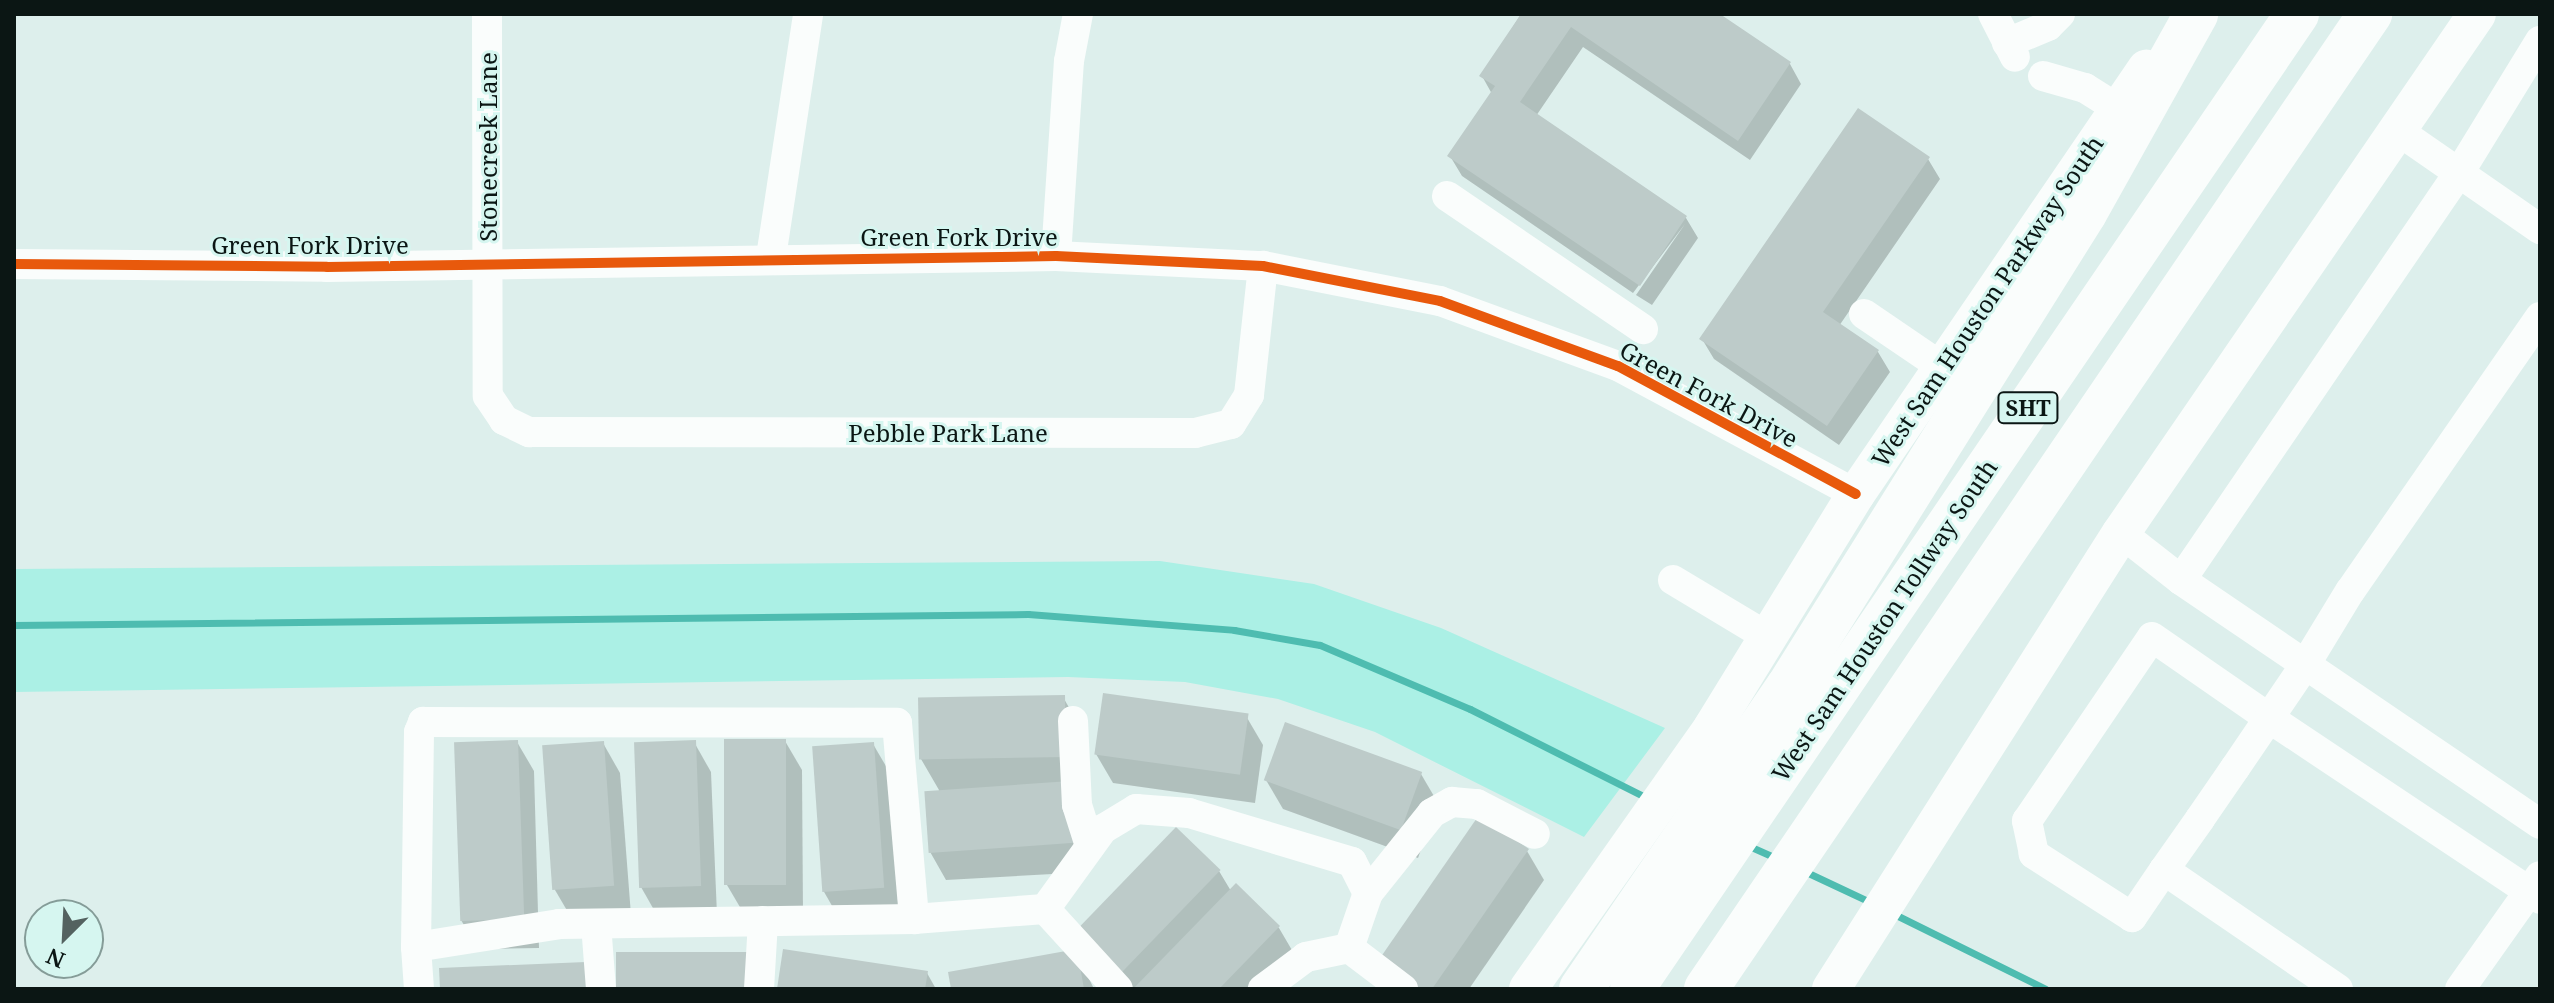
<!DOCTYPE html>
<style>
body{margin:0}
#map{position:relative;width:2554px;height:1003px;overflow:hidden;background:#ddefec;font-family:"Noto Serif",serif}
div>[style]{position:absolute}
.green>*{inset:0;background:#abf0e5}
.shadow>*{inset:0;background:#0003}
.stream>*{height:7px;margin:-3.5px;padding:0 3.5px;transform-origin:3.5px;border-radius:3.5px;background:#4ebcb0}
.building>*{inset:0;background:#bdcbc9;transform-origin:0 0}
.minor>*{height:30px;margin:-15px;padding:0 15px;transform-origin:15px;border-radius:15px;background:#fafdfc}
.major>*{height:38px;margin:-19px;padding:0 19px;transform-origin:19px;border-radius:19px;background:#fafdfc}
.highway>*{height:44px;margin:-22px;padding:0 22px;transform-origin:22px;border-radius:22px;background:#fafdfc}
.cycleway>*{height:10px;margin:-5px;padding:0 5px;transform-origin:5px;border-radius:5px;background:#e8590c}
span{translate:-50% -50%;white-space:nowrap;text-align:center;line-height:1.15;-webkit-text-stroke:6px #d6f6f0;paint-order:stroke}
.shield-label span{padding:2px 6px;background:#d6f6f0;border:2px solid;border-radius:6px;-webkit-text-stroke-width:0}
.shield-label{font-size:22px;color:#0b1614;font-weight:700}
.street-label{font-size:24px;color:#0b1614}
.frame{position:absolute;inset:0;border:16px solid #0b1614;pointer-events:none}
.north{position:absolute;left:24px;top:899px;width:80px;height:80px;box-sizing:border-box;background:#d6f6f0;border:2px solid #859c98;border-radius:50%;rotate:204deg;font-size:22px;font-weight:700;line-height:32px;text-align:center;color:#0b1614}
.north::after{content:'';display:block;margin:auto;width:28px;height:36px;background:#546260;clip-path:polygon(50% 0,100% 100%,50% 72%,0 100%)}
</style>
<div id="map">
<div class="green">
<div style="clip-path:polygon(1160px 561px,1314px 584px,1441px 628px,1665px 728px,1584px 837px,1375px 732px,1278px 699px,1185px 682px,1068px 677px,14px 692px,14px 569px)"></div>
</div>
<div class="shadow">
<div style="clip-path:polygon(1521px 14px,1717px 14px,1790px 64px,1801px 84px,1750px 160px,1583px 47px,1536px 116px,1686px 218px,1698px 238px,1652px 305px,1636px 295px,1685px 224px,1633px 293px,1462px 176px,1450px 156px,1492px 94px,1482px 76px)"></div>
<div style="clip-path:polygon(1928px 159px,1940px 179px,1839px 326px,1878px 352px,1890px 372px,1839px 445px,1714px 359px,1702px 339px)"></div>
<div style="clip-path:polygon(1063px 697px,1080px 727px,1089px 872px,946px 880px,929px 850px,939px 790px,921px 759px)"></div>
<div style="clip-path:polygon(1246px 716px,1263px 745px,1255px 803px,1113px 783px,1096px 754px)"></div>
<div style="clip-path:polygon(785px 741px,802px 770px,803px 914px,744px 914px,727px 885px)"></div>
<div style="clip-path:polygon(517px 742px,534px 771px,539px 948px,478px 949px,461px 920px)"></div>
<div style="clip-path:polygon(694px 742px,711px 772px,717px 915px,658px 917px,641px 887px)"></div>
<div style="clip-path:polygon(603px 743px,620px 773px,631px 915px,572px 919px,555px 890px)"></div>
<div style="clip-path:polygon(873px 744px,890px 773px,899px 917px,840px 920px,823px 890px)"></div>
<div style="clip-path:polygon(1421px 774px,1438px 803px,1418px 858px,1283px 809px,1266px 780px)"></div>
<div style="clip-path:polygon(1527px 851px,1544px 880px,1469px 989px,1397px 989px)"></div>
<div style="clip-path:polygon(1219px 871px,1231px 891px,1236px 886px,1279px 928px,1296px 957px,1264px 989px,1123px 989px,1094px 961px)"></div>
<div style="clip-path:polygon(1076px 952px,1094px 989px,953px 989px)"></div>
<div style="clip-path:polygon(927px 973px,936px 989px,779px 989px)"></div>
</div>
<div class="stream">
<div style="left:14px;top:625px;width:1014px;rotate:-0.62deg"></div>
<div style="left:1028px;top:614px;width:207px;rotate:4.4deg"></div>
<div style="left:1234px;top:630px;width:87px;rotate:9.9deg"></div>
<div style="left:1320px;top:645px;width:163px;rotate:23.1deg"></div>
<div style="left:1470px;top:709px;width:198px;rotate:26.7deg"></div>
<div style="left:1749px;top:846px;width:32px;rotate:24deg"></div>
<div style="left:1804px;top:871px;width:75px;rotate:25.2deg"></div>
<div style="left:1894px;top:914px;width:169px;rotate:26.3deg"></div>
</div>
<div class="building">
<div style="clip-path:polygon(1521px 14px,1720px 14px,1791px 62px,1738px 141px,1571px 27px,1520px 102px,1687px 216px,1640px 286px,1447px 156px,1495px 86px,1479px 76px)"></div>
<div style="clip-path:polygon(1858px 108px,1930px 157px,1823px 312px,1879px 350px,1827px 426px,1699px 339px)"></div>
<div style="left:1103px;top:693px;width:147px;height:62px;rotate:8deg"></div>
<div style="left:1065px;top:695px;width:62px;height:147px;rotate:89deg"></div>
<div style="left:1285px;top:722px;width:146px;height:62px;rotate:20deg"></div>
<div style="left:724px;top:739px;width:62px;height:146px"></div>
<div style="left:518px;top:740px;width:179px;height:64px;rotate:88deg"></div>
<div style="left:696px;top:740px;width:146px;height:62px;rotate:88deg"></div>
<div style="left:604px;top:741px;width:145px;height:62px;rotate:86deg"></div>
<div style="left:874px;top:742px;width:146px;height:62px;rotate:86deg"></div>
<div style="left:1070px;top:781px;width:62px;height:146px;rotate:86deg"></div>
<div style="clip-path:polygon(1479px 815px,1529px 849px,1432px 989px,1419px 989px,1378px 961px)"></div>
<div style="left:1176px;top:827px;width:62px;height:146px;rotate:44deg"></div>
<div style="clip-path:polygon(1236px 883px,1280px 926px,1219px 989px,1133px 989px)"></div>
<div style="clip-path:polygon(783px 949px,928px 971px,925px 989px,777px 989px)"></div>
<div style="clip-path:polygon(1077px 949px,1084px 989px,951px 989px,948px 972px)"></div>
<div style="left:616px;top:952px;width:131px;height:37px"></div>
<div style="clip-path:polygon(586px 962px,587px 989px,440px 989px,439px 968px)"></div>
</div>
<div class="minor">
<div style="left:487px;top:14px;width:382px;rotate:89.9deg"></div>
<div style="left:488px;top:396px;width:29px;rotate:56deg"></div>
<div style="left:504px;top:420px;width:28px;rotate:26deg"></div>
<div style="left:529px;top:432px;width:666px;rotate:0.09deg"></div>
<div style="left:1195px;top:433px;width:37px;rotate:-14deg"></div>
<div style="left:1231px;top:424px;width:34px;rotate:-58deg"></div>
<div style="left:1249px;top:395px;width:130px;rotate:-83.8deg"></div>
<div style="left:1993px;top:14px;width:48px;rotate:62.9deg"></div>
<div style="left:2007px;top:43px;width:44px;rotate:-22.5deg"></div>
<div style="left:2048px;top:26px;width:17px;rotate:-45deg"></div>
<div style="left:2043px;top:76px;width:44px;rotate:15.9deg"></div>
<div style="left:2085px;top:88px;width:39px;rotate:32deg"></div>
<div style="left:2397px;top:130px;width:174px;rotate:34.7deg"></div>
<div style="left:1447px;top:196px;width:237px;rotate:34.2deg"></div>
<div style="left:1056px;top:256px;width:195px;rotate:-86.2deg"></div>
<div style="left:1069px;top:61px;width:48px;rotate:-79.2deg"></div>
<div style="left:771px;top:257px;width:246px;rotate:-81.3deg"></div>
<div style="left:14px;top:264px;width:313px;rotate:0.5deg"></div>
<div style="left:327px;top:267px;width:729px;rotate:-0.86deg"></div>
<div style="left:1056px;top:256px;width:207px;rotate:2.8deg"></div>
<div style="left:1263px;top:266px;width:180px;rotate:11.2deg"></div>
<div style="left:1440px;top:301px;width:189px;rotate:20.1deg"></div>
<div style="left:1618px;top:366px;width:270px;rotate:28.3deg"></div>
<div style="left:1864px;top:314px;width:94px;rotate:34.2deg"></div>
<div style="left:2540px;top:317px;width:333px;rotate:124.7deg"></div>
<div style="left:2350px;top:591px;width:87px;rotate:121.3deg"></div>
<div style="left:2305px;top:665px;width:64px;rotate:124.2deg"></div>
<div style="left:2269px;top:718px;width:60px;rotate:124.2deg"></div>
<div style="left:2235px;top:768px;width:62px;rotate:124.5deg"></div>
<div style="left:2200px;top:819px;width:62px;rotate:125.2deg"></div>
<div style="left:2164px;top:870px;width:57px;rotate:124.2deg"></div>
<div style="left:2132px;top:917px;width:117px;rotate:-147.3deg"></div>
<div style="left:2034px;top:854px;width:34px;rotate:-102deg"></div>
<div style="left:2027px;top:821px;width:222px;rotate:-55.8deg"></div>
<div style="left:2152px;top:637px;width:142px;rotate:34.7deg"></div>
<div style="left:2269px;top:718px;width:326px;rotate:33.7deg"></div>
<div style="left:2121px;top:533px;width:76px;rotate:38.1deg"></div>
<div style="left:2181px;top:580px;width:434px;rotate:34.2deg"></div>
<div style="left:1673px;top:580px;width:111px;rotate:31deg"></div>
<div style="left:2181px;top:580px;width:493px;rotate:-55.7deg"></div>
<div style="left:2459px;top:173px;width:155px;rotate:-58.5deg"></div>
<div style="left:1073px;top:721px;width:84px;rotate:87.3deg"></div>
<div style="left:1077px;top:805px;width:43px;rotate:72.4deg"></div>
<div style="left:2164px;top:870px;width:211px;rotate:34.4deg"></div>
<div style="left:1368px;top:893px;width:102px;rotate:-51.3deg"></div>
<div style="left:1432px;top:813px;width:23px;rotate:-29deg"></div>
<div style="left:1452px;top:802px;width:25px;rotate:5deg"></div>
<div style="left:1477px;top:804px;width:65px;rotate:27.3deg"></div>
<div style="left:1045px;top:909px;width:108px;rotate:47.6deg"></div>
<div style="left:596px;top:924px;width:65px;rotate:85.6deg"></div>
<div style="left:416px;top:947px;width:215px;rotate:-89.2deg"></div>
<div style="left:419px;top:732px;width:11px;rotate:-68deg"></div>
<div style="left:423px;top:722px;width:474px;rotate:0.1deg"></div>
<div style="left:897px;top:723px;width:197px;rotate:85deg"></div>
<div style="left:1349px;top:948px;width:68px;rotate:37.2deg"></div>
<div style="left:419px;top:989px;width:42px;rotate:-94.1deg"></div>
<div style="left:416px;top:947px;width:145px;rotate:-9.1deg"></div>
<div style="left:559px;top:924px;width:355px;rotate:-0.8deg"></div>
<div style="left:914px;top:919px;width:131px;rotate:-4.4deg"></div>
<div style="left:1045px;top:909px;width:99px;rotate:-54.1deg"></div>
<div style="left:1103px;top:829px;width:39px;rotate:-31deg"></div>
<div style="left:1136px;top:809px;width:53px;rotate:4.3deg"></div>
<div style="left:1189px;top:813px;width:170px;rotate:16.7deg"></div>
<div style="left:1352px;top:862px;width:35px;rotate:63deg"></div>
<div style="left:1368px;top:893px;width:58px;rotate:109.1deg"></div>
<div style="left:1349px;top:948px;width:44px;rotate:168.2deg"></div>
<div style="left:1306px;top:957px;width:54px;rotate:143.3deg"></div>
<div style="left:759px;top:989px;width:68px;rotate:-86.6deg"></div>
<div style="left:2460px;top:989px;width:138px;rotate:-54.7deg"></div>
</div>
<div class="major">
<div style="left:1528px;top:989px;width:319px;rotate:-54.8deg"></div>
<div style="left:1712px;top:728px;width:275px;rotate:-58.4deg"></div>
<div style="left:1856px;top:494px;width:515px;rotate:-55.69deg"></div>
<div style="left:1831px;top:989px;width:540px;rotate:-57.55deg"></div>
<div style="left:2121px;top:533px;width:629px;rotate:-55.55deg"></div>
</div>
<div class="highway">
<div style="left:1581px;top:989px;width:366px;rotate:-55.6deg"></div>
<div style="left:1788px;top:687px;width:559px;rotate:-57.93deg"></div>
<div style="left:2085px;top:213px;width:228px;rotate:-60.8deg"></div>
<div style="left:1632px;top:989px;width:1180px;rotate:-55.7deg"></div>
<div style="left:1706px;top:989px;width:1180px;rotate:-55.74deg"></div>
</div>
<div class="cycleway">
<div style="left:14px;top:264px;width:313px;rotate:0.5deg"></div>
<div style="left:327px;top:267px;width:729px;rotate:-0.86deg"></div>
<div style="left:1056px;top:256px;width:207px;rotate:2.8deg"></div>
<div style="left:1263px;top:266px;width:180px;rotate:11.2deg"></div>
<div style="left:1440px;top:301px;width:189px;rotate:20.1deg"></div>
<div style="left:1618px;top:366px;width:270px;rotate:28.3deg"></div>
</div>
<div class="shield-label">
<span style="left:2028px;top:408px">SHT</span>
</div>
<div class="street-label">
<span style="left:488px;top:147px;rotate:-90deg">Stonecreek Lane</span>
<span style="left:959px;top:237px">Green Fork Drive</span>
<span style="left:310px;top:245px">Green Fork Drive</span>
<span style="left:1987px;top:301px;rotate:-56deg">West Sam Houston Parkway South</span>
<span style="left:1709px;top:394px;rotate:28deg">Green Fork Drive</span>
<span style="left:948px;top:433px">Pebble Park Lane</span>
<span style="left:1884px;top:620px;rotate:-56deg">West Sam Houston Tollway South</span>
</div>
<div class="frame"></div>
<div class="north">N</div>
</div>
